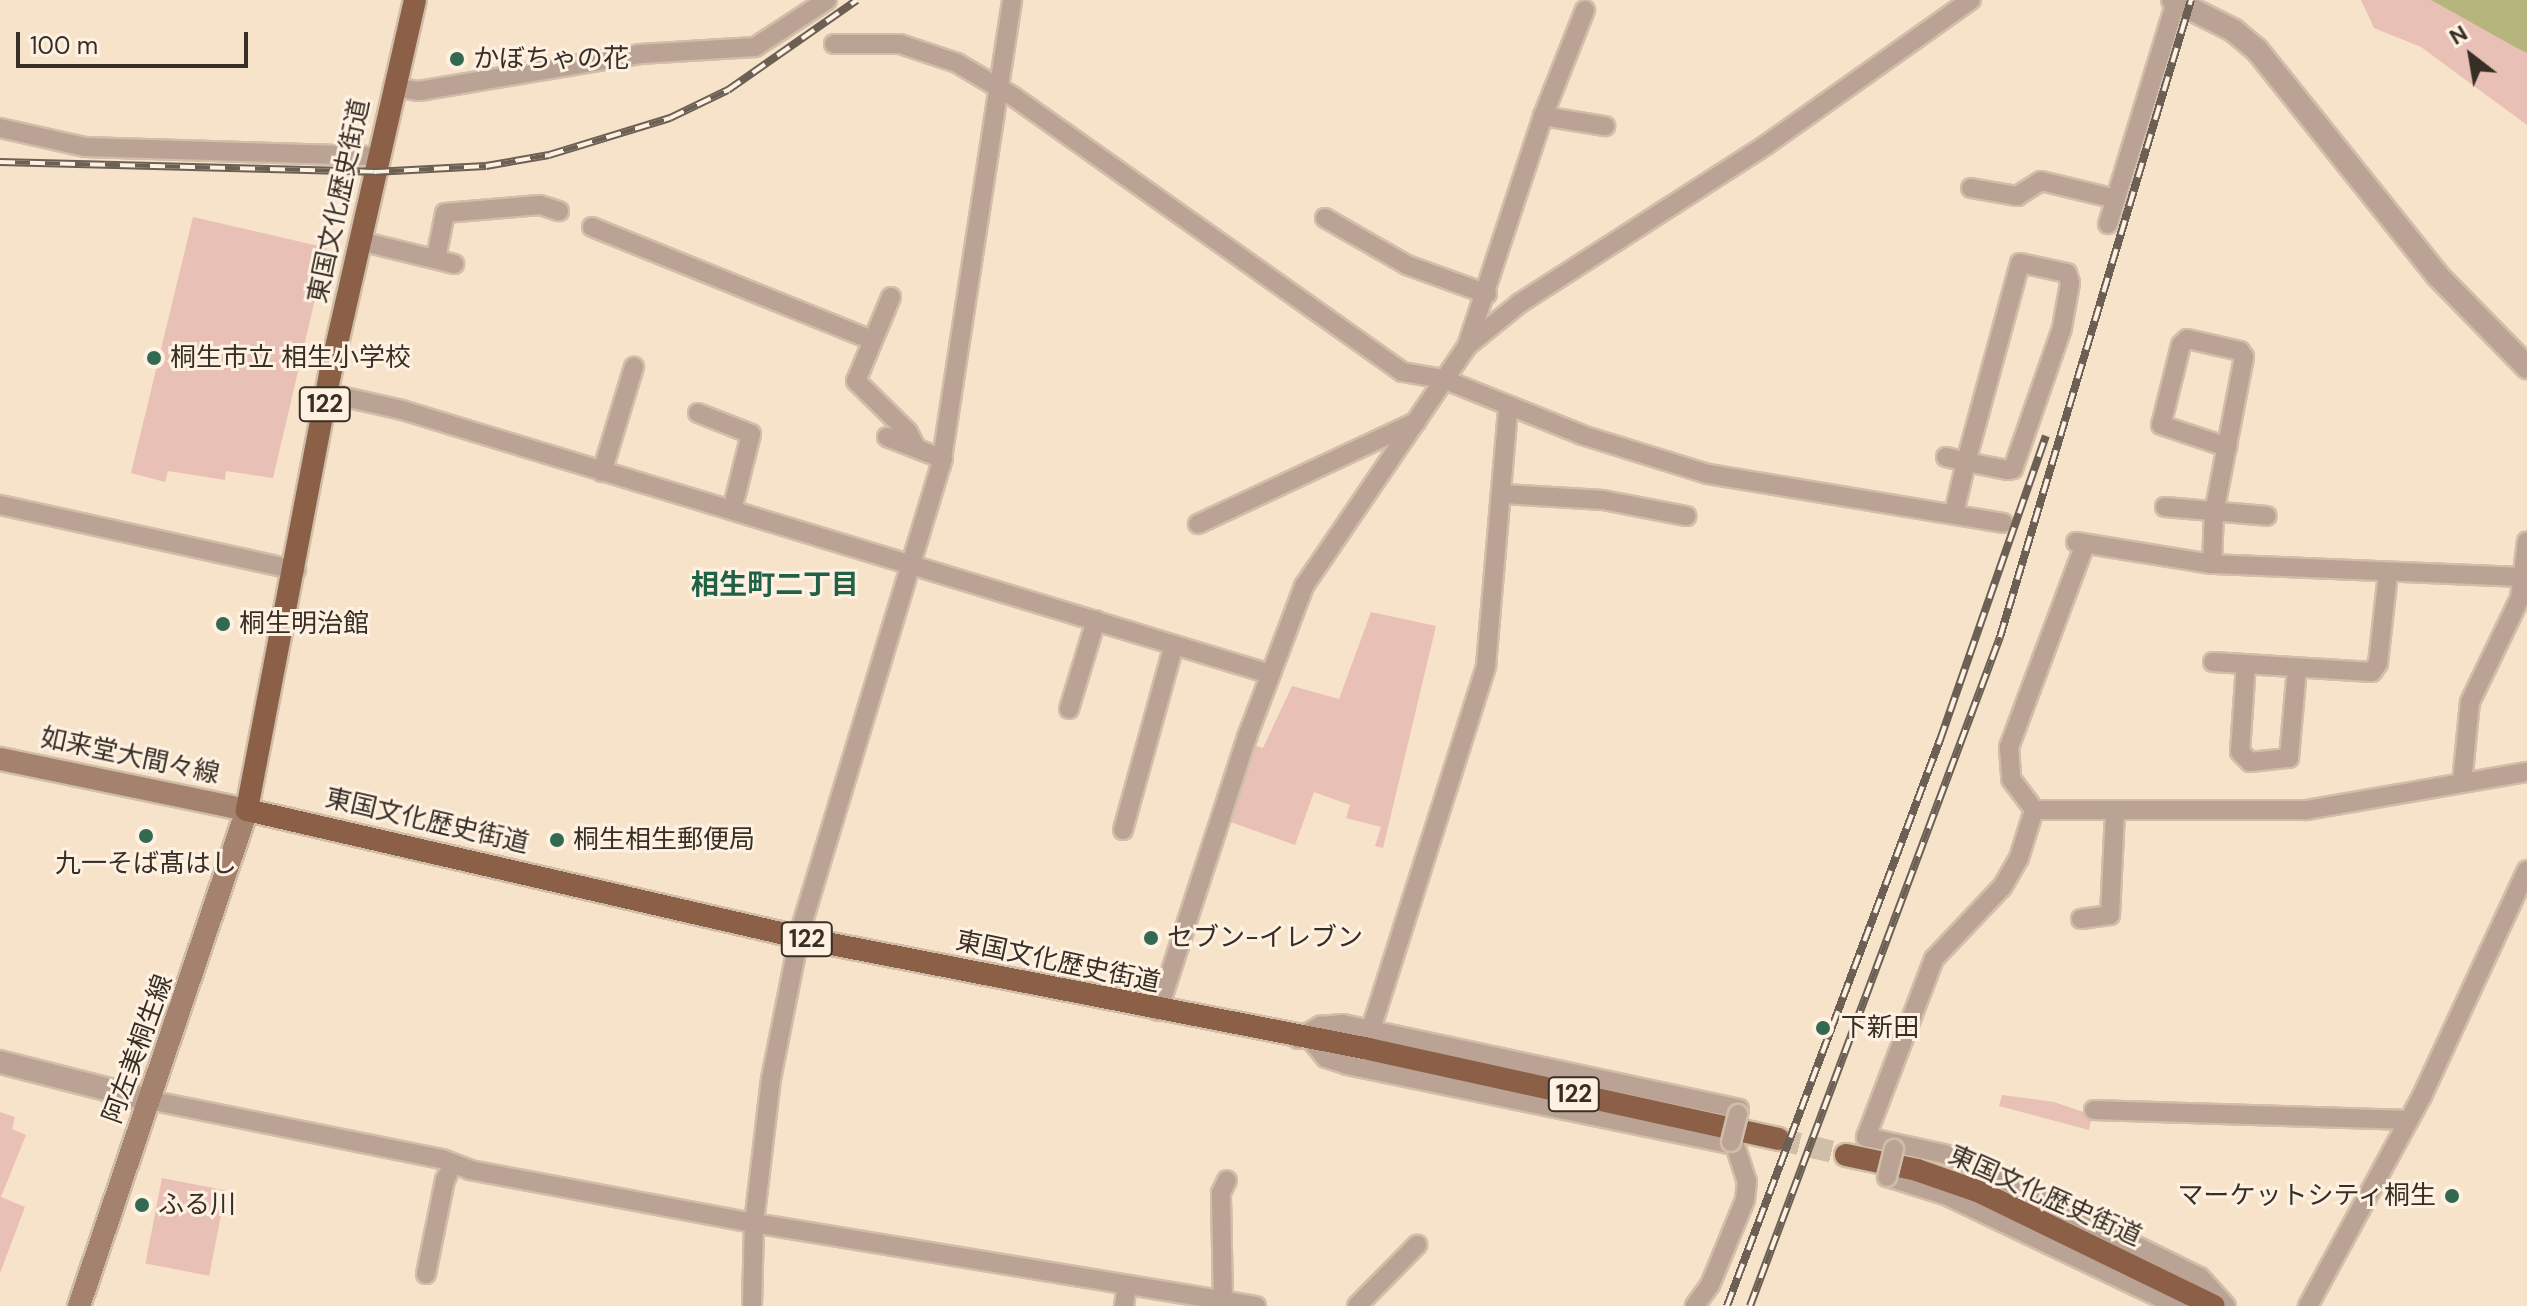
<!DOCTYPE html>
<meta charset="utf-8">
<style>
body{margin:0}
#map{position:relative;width:2527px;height:1306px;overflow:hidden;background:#f7e2ca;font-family:"DM Sans","Noto Sans JP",sans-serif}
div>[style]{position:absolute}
.green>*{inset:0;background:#e8c0b5;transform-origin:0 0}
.water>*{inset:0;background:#b5b57d}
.trunk-tunnel>*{height:22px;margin-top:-11px;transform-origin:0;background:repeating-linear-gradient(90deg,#d1bea9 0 22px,transparent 0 33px)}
.roads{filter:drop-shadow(2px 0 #d1bea9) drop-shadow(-2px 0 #d1bea9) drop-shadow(0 2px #d1bea9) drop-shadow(0 -2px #d1bea9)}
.minor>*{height:18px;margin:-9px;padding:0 9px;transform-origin:9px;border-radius:9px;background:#baa395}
.tertiary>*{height:22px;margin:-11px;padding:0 11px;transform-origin:11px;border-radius:11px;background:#baa395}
.secondary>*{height:22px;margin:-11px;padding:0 11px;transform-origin:11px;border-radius:11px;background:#a4826e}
.trunk>*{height:22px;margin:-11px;padding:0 11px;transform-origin:11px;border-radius:11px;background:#8c6046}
.rail>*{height:8px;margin-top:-4px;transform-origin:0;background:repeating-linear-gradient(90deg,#fef1e2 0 15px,#6b6053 0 30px);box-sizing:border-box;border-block:2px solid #6b6053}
.bridges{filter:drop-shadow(2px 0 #d1bea9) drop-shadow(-2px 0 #d1bea9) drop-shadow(0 2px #d1bea9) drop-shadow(0 -2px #d1bea9)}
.minor-bridge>*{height:18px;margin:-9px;padding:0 9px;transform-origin:9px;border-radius:9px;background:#baa395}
.dots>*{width:22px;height:22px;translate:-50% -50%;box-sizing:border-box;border:4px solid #fef1e2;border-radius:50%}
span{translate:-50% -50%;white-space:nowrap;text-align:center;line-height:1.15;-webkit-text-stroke:6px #fef1e2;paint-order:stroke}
.shield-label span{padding:2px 6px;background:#fef1e2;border:2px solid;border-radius:6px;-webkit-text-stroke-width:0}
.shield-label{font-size:24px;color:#372f26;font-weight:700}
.poi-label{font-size:26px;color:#372f26}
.left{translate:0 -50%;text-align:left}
.right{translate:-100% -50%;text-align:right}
.street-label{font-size:26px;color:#372f26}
.neighbourhood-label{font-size:28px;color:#216247;font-weight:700}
.north{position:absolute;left:2431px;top:16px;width:80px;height:80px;-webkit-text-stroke:6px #fef1e2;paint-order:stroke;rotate:329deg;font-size:22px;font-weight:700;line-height:32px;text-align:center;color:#372f26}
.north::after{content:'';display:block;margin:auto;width:28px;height:36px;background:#372f26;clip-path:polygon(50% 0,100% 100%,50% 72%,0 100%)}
.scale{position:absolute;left:16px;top:32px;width:232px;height:36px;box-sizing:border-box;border:4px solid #372f26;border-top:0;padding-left:10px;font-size:24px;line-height:28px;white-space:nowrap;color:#372f26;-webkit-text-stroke:6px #fef1e2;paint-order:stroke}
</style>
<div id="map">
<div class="green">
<div style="clip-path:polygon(2361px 0,2431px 0,2527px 53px,2527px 125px,2421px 47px,2374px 28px)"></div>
<div style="clip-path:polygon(193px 217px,327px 248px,273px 478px,226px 471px,225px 480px,168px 471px,165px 482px,131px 473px)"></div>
<div style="clip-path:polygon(1371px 612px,1436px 626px,1383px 848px,1375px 846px,1381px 827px,1346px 818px,1350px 805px,1314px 792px,1295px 845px,1225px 820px,1250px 744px,1263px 748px,1292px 686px,1339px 699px)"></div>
<div style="clip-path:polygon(2002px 1095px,2054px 1102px,2092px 1115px,2089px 1130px,1999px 1106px)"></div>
<div style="clip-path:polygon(0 1112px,15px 1117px,12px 1129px,26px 1135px,1px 1197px,25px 1207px,0 1273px)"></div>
<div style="left:162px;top:1178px;width:65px;height:87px;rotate:11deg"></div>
</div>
<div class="water">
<div style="clip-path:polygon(2431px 0,2527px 0,2527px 53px,2515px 47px)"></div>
</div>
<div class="trunk-tunnel">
<div style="left:1778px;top:1139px;width:70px;rotate:13.2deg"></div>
</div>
<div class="roads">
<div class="minor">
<div style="left:834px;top:44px;width:66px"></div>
<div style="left:900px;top:44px;width:60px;rotate:18.4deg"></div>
<div style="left:957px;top:63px;width:66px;rotate:30.8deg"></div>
<div style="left:1014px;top:97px;width:476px;rotate:35.3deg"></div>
<div style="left:1403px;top:372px;width:41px;rotate:9.9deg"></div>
<div style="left:1443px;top:379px;width:150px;rotate:21.9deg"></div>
<div style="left:1582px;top:435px;width:132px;rotate:17.2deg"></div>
<div style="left:1708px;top:474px;width:299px;rotate:9.4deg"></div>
<div style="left:393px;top:87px;width:26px;rotate:9deg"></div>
<div style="left:419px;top:91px;width:224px;rotate:-9.5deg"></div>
<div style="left:640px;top:54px;width:115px;rotate:-3.5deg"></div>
<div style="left:755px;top:47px;width:86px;rotate:-33.1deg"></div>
<div style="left:1543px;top:116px;width:63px;rotate:9.2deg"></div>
<div style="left:0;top:128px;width:87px;rotate:12.6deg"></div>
<div style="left:85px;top:147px;width:292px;rotate:1.8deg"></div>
<div style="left:1971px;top:188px;width:47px;rotate:9.9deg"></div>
<div style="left:2017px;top:196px;width:28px;rotate:-32deg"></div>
<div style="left:2041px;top:181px;width:77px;rotate:13.5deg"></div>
<div style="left:1325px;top:218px;width:95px;rotate:29.8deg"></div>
<div style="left:1407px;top:265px;width:85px;rotate:19.9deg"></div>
<div style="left:2108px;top:224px;width:233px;rotate:-73deg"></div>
<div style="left:592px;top:227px;width:301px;rotate:22deg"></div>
<div style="left:360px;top:241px;width:97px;rotate:13.7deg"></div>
<div style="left:436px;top:258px;width:46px;rotate:-78.7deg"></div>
<div style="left:445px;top:213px;width:95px;rotate:-4.8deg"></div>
<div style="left:540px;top:205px;width:20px;rotate:18deg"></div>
<div style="left:891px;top:297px;width:91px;rotate:112.6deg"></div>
<div style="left:856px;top:381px;width:73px;rotate:44.4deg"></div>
<div style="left:908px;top:432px;width:18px;rotate:63deg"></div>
<div style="left:1468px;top:343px;width:239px;rotate:-71.7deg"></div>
<div style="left:1543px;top:116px;width:114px;rotate:-68.4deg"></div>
<div style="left:327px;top:393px;width:77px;rotate:12.8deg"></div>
<div style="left:402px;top:410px;width:907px;rotate:16.92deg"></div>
<div style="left:698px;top:413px;width:57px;rotate:21.6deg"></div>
<div style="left:751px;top:434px;width:78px;rotate:104deg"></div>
<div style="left:887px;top:437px;width:60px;rotate:21.4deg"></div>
<div style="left:1946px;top:457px;width:21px;rotate:14deg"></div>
<div style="left:1966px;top:462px;width:43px;rotate:10.8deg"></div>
<div style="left:2008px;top:470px;width:5px;rotate:-11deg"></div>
<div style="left:2013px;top:469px;width:149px;rotate:-70.8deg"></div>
<div style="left:2062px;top:328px;width:46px;rotate:-79.9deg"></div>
<div style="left:2070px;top:283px;width:10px;rotate:-107deg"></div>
<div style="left:2067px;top:273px;width:48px;rotate:-168deg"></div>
<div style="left:2020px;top:263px;width:206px;rotate:105.2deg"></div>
<div style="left:1966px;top:462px;width:52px;rotate:103.2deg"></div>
<div style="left:602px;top:472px;width:110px;rotate:-73.1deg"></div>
<div style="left:1503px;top:494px;width:100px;rotate:3.4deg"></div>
<div style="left:1603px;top:500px;width:85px;rotate:10.9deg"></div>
<div style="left:0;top:505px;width:303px;rotate:12.4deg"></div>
<div style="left:2165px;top:507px;width:102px;rotate:5deg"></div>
<div style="left:1198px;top:524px;width:241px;rotate:-25.1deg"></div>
<div style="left:2076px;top:542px;width:138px;rotate:9.2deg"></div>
<div style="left:2212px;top:564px;width:312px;rotate:2.4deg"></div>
<div style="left:2085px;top:544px;width:217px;rotate:110.5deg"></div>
<div style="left:2009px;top:747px;width:32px;rotate:86deg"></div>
<div style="left:2011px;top:779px;width:39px;rotate:53deg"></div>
<div style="left:2034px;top:810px;width:272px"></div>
<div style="left:2306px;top:810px;width:224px;rotate:-9.8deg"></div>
<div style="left:2212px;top:564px;width:51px;rotate:-87.8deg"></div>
<div style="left:2214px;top:513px;width:159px;rotate:-79.1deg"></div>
<div style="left:2244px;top:357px;width:7px;rotate:-124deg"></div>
<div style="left:2240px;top:351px;width:54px;rotate:-167.2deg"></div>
<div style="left:2187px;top:339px;width:8px;rotate:135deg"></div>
<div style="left:2181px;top:345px;width:82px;rotate:104deg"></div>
<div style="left:2161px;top:425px;width:70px;rotate:18.4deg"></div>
<div style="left:2213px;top:662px;width:159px;rotate:3.6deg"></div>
<div style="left:2372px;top:672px;width:11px;rotate:-56deg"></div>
<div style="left:2378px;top:663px;width:90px;rotate:-83.6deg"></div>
<div style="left:2246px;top:664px;width:88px;rotate:93.9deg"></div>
<div style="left:2240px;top:752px;width:14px;rotate:45deg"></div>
<div style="left:2250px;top:762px;width:39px;rotate:-6deg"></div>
<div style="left:2289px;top:758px;width:90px;rotate:-84.9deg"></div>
<div style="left:1069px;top:709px;width:93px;rotate:-73.1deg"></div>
<div style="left:2462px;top:783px;width:81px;rotate:-84.4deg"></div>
<div style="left:2470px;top:702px;width:115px;rotate:-64.3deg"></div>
<div style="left:2520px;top:598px;width:57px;rotate:-83deg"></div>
<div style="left:2034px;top:810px;width:50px;rotate:107.4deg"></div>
<div style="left:2019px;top:858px;width:34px;rotate:120deg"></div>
<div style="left:2002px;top:887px;width:99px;rotate:133.4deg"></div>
<div style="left:1934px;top:959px;width:191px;rotate:110.9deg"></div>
<div style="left:1866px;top:1137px;width:80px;rotate:12.3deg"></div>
<div style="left:1944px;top:1154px;width:40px;rotate:22deg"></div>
<div style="left:1981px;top:1169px;width:244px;rotate:26.3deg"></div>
<div style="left:2200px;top:1277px;width:39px;rotate:48deg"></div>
<div style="left:1123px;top:830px;width:192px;rotate:-74.6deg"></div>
<div style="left:2081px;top:919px;width:29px;rotate:-8deg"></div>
<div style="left:2110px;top:915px;width:104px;rotate:-87.2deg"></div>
<div style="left:1158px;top:1011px;width:288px;rotate:-72deg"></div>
<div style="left:1247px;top:737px;width:161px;rotate:-69.3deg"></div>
<div style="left:1304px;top:586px;width:290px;rotate:-55.8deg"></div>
<div style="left:1467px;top:346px;width:68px;rotate:-39.1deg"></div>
<div style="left:1520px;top:303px;width:292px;rotate:-32.7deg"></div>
<div style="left:1766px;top:145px;width:251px;rotate:-35.3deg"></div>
<div style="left:1371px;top:1029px;width:381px;rotate:-72.4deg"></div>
<div style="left:1486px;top:666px;width:259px;rotate:-85.1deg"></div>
<div style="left:1298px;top:1039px;width:26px;rotate:-31deg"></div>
<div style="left:1320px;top:1026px;width:23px;rotate:-5deg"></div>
<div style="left:1343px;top:1024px;width:405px;rotate:12.1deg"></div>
<div style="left:1739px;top:1109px;width:5px;rotate:101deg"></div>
<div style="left:1312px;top:1041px;width:22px;rotate:51deg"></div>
<div style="left:1326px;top:1058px;width:22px;rotate:18deg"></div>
<div style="left:1347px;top:1065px;width:396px;rotate:11.7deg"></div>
<div style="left:1735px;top:1145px;width:38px;rotate:72deg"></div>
<div style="left:1747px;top:1181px;width:19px;rotate:96deg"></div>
<div style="left:1745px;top:1200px;width:92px;rotate:112.4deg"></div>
<div style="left:1710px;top:1285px;width:26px;rotate:126deg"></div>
<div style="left:149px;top:1100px;width:299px;rotate:11.4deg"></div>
<div style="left:442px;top:1159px;width:30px;rotate:21deg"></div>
<div style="left:470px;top:1170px;width:289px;rotate:10.6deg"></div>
<div style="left:754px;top:1223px;width:509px;rotate:9.39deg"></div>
<div style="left:2094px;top:1110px;width:315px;rotate:1.8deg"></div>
<div style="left:1887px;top:1177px;width:61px;rotate:17.2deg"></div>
<div style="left:1945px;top:1195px;width:258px;rotate:25.5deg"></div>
<div style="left:426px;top:1274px;width:96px;rotate:-78.6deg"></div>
<div style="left:445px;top:1180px;width:18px;rotate:-63deg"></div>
<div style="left:1223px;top:1301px;width:108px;rotate:-91.1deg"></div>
<div style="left:1221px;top:1193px;width:14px;rotate:-65deg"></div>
<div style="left:752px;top:1306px;width:83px;rotate:-88.6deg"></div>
<div style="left:754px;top:1223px;width:145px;rotate:-83.3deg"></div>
<div style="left:771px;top:1079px;width:154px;rotate:-78.8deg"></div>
<div style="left:801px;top:928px;width:484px;rotate:-73.2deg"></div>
<div style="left:941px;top:465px;width:470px;rotate:-81.3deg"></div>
<div style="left:1124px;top:1306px;width:21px;rotate:-82deg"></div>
<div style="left:1357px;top:1306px;width:86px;rotate:-45.5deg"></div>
<div style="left:2308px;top:1306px;width:239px;rotate:-61.5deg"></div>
<div style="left:2422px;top:1096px;width:249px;rotate:-65.1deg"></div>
</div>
<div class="tertiary">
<div style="left:2173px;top:0;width:67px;rotate:26.6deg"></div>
<div style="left:2233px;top:30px;width:31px;rotate:40deg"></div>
<div style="left:2257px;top:50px;width:288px;rotate:51.3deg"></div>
<div style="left:2437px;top:275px;width:129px;rotate:45.6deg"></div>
<div style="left:0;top:1062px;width:154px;rotate:14.3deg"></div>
</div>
<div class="secondary">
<div style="left:0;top:759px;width:252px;rotate:11.7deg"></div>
<div style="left:247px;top:810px;width:524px;rotate:108.71deg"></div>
</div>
<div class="trunk">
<div style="left:415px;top:0;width:384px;rotate:102.8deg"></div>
<div style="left:330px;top:374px;width:444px;rotate:100.8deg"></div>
<div style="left:247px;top:810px;width:579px;rotate:12.98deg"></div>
<div style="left:811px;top:940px;width:569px;rotate:11.05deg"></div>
<div style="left:1369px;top:1049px;width:419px;rotate:12.4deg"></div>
<div style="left:1846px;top:1155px;width:73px;rotate:11.9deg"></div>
<div style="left:1917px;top:1170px;width:67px;rotate:19.2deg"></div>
<div style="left:1980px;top:1192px;width:260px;rotate:26deg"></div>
</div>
</div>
<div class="rail">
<div style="left:0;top:162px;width:374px;rotate:1.5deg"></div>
<div style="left:374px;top:172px;width:112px;rotate:-3.1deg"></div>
<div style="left:486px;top:166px;width:64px;rotate:-9.9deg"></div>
<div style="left:549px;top:155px;width:127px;rotate:-17deg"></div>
<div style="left:670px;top:118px;width:64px;rotate:-25.8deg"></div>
<div style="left:728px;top:90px;width:157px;rotate:-34.9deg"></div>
<div style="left:1727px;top:1306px;width:605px;rotate:-69.38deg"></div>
<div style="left:1940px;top:740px;width:322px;rotate:-70.8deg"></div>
<div style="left:1750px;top:1306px;width:714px;rotate:-69.51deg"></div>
<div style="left:2000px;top:637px;width:665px;rotate:-73.31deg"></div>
</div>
<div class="bridges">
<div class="minor-bridge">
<div style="left:1731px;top:1142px;width:29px;rotate:-76deg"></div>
<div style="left:1887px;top:1177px;width:29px;rotate:-76deg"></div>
</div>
</div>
<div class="dots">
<div style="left:457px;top:59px;background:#326950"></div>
<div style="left:154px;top:358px;background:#326950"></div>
<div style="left:223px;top:624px;background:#326950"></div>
<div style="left:146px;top:836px;background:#326950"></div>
<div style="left:557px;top:840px;background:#326950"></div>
<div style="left:1151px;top:938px;background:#326950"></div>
<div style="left:1823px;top:1028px;background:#326950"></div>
<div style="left:2452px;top:1196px;background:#326950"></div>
<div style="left:142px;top:1205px;background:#326950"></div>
</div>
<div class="shield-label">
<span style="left:325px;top:404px">122</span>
<span style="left:807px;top:939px">122</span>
<span style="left:1574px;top:1094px">122</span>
</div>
<div class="poi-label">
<span class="left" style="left:473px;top:59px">かぼちゃの花</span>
<span class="left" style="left:170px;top:358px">桐生市立 相生小学校</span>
<span class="left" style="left:239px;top:624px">桐生明治館</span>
<span class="left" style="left:573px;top:840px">桐生相生郵便局</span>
<span style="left:146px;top:864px">九一そば髙はし</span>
<span class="left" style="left:1167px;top:938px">セブン-イレブン</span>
<span class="left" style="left:1841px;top:1028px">下新田</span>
<span class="right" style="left:2436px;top:1196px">マーケットシティ桐生</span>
<span class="left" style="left:158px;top:1205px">ふる川</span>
</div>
<div class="street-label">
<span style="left:339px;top:201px;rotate:-78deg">東国文化歴史街道</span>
<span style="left:130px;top:756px;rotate:12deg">如来堂大間々線</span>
<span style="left:427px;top:821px;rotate:13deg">東国文化歴史街道</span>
<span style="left:1058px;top:962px;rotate:12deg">東国文化歴史街道</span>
<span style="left:138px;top:1049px;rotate:-70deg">阿左美桐生線</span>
<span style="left:2045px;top:1196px;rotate:24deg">東国文化歴史街道</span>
</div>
<div class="neighbourhood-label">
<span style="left:775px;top:585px">相生町二丁目</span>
</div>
<div class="north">N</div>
<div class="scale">100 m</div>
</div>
